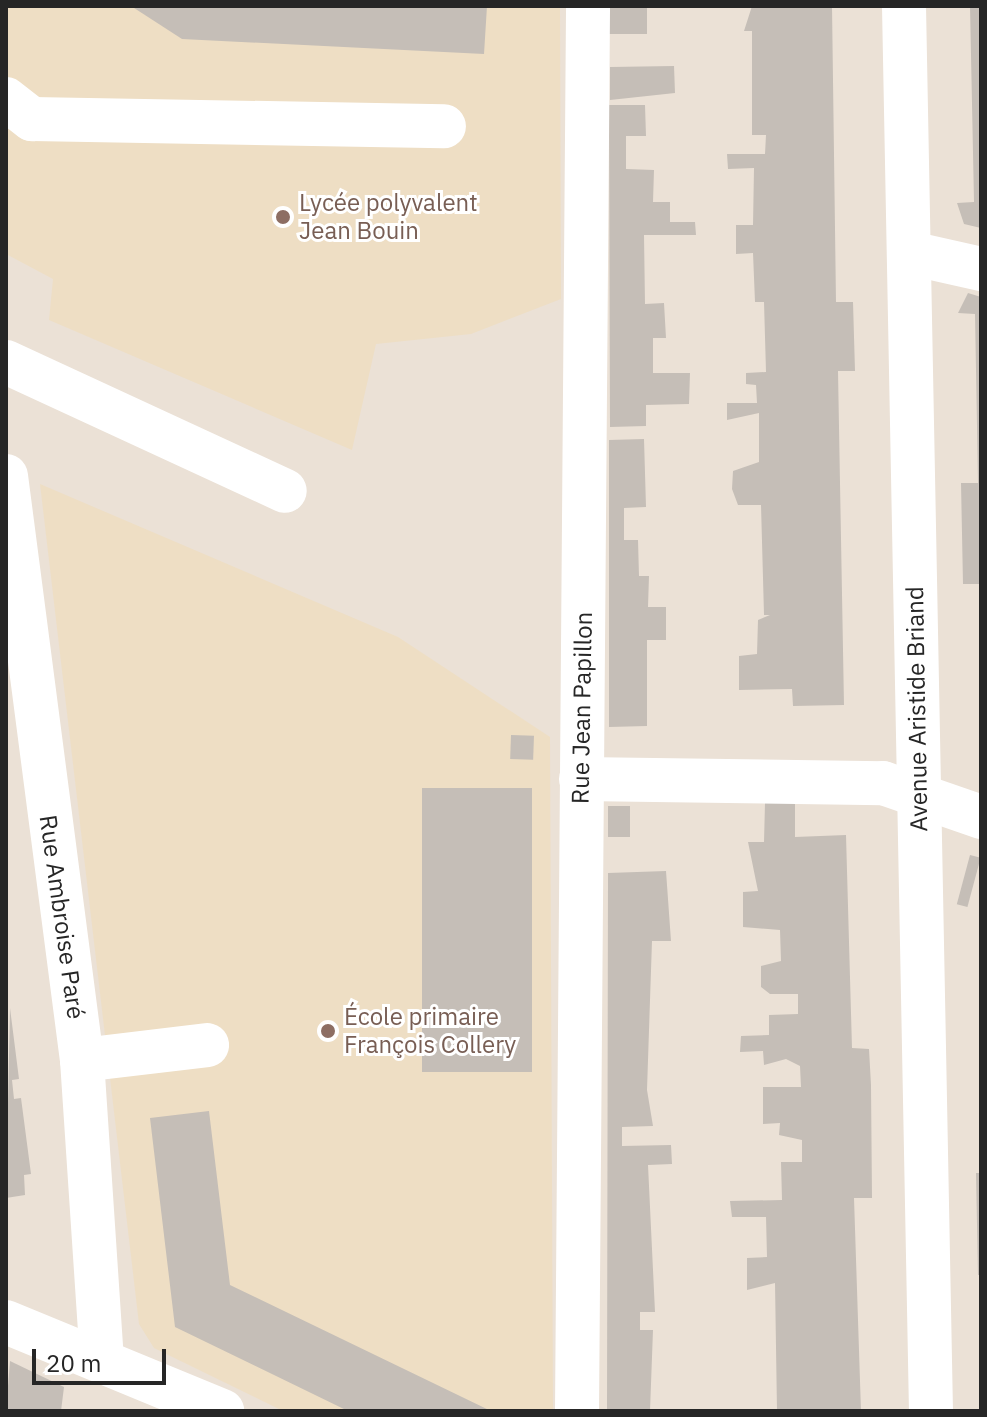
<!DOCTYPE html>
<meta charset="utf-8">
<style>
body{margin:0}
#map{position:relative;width:987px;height:1417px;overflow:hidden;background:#ebe1d6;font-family:"IBM Plex Sans",sans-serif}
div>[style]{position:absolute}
.education>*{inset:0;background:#eedec4}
.building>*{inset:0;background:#c5beb7;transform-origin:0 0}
.minor>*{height:44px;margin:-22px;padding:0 22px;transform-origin:22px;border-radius:22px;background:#fff}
.dots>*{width:22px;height:22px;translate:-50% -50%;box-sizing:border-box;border:4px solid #fff;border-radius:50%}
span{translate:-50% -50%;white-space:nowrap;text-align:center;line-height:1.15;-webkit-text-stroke:6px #fff;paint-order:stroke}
.education-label{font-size:24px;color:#785e54}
.left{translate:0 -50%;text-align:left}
.street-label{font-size:24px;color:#262626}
.frame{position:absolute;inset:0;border:8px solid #262626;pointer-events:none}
.scale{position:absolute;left:32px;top:1349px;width:134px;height:36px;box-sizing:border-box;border:4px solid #262626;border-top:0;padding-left:10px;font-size:24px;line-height:28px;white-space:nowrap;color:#262626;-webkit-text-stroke:6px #fff;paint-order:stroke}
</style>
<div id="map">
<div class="education">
<div style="clip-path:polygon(6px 6px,560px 6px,561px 299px,471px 334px,376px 344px,352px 450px,49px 320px,53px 279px,6px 254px)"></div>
<div style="clip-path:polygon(40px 484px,398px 637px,550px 737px,553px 1411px,283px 1411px,154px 1348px,139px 1324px)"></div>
</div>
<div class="building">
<div style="clip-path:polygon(131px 6px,487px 6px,484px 54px,182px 39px)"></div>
<div style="left:609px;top:6px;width:38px;height:28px"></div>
<div style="clip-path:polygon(752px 6px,832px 6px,836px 302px,853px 302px,855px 371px,838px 371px,844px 705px,793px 706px,792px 689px,739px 690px,739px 656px,757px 654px,758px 620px,770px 615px,764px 615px,761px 505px,738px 505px,732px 489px,733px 471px,759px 462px,759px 413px,727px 420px,727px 403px,757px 403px,756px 385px,746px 384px,746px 373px,766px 372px,764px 302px,755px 302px,753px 253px,736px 254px,736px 225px,753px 225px,754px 168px,728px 169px,727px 154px,765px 154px,766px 135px,752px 135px,752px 31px,744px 31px)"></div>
<div style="clip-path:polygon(970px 6px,981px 6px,981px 228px,964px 224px,957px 203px,974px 202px)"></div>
<div style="clip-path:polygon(674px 66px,675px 93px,610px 100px,610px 67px)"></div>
<div style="clip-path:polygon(609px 105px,645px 105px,646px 136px,626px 136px,626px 169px,654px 170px,653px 202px,670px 202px,670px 222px,695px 222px,696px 235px,644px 235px,645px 304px,664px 303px,666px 338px,653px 338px,653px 373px,690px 373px,689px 404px,646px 405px,646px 426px,610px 427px)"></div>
<div style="clip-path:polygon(968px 293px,981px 297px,981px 584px,963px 584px,961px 483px,978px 483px,975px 314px,958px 313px)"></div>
<div style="clip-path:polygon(644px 439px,646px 507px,624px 508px,624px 540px,638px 540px,639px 576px,649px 576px,648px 607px,666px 607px,666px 640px,647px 640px,647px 726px,609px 727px,609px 440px)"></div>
<div style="left:511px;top:735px;width:23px;height:24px;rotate:2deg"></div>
<div style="left:422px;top:788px;width:110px;height:284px"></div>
<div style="clip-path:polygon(795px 802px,795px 837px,846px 835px,852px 1048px,869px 1049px,871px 1085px,872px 1198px,854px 1198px,861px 1411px,777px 1411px,775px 1283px,747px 1290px,747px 1258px,767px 1257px,766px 1217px,732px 1217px,730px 1201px,782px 1200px,781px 1162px,802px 1162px,802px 1140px,779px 1135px,780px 1123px,763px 1124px,763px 1087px,801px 1087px,800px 1066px,786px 1059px,764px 1065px,763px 1051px,740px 1052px,741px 1036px,769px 1035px,769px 1015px,798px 1014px,798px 994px,770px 994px,761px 987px,761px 966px,781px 961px,780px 930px,743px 927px,743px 892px,758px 891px,748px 842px,764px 842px,765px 803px)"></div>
<div style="left:630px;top:806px;width:31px;height:22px;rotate:90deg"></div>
<div style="left:970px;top:855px;width:11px;height:51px;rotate:15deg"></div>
<div style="clip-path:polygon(666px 871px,671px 941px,652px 941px,647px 1090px,653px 1126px,622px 1127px,622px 1146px,671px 1145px,672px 1164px,648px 1165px,655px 1312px,640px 1312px,640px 1330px,653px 1330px,650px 1411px,607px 1411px,608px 873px)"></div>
<div style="clip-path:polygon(10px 1008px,19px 1079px,12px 1080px,14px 1099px,21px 1098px,31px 1174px,24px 1175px,25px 1195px,6px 1198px)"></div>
<div style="clip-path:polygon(209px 1111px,230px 1285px,491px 1411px,348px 1411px,175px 1327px,150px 1118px)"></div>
<div style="clip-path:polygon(976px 1173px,981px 1173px,981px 1275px,978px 1275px)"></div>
<div style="clip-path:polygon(10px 1361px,64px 1387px,61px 1411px,6px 1411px)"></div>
</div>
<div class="minor">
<div style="left:904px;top:6px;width:1405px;rotate:88.9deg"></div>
<div style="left:6px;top:99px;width:33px;rotate:38deg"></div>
<div style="left:32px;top:119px;width:412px;rotate:1deg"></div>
<div style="left:910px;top:253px;width:73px;rotate:12.7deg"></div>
<div style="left:6px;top:362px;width:307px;rotate:24.8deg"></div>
<div style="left:6px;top:476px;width:589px;rotate:82.59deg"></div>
<div style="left:82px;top:1060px;width:300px;rotate:86.2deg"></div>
<div style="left:581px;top:779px;width:302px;rotate:0.8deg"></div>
<div style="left:883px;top:783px;width:104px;rotate:19.1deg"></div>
<div style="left:82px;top:1060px;width:126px;rotate:-6.8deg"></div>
<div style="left:6px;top:1322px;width:234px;rotate:22.4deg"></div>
<div style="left:577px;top:1411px;width:1405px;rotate:-89.55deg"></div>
</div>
<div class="dots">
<div style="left:283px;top:217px;background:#8d6e63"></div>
<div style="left:328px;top:1031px;background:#8d6e63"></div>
</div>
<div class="education-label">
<span class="left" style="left:299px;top:217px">Lycée polyvalent<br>Jean Bouin</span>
<span class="left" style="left:344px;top:1031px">École primaire<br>François Collery</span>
</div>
<div class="street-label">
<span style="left:582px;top:708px;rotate:-89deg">Rue Jean Papillon</span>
<span style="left:917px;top:709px;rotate:-91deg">Avenue Aristide Briand</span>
<span style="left:62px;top:917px;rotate:82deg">Rue Ambroise Paré</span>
</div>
<div class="frame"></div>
<div class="scale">20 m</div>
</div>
